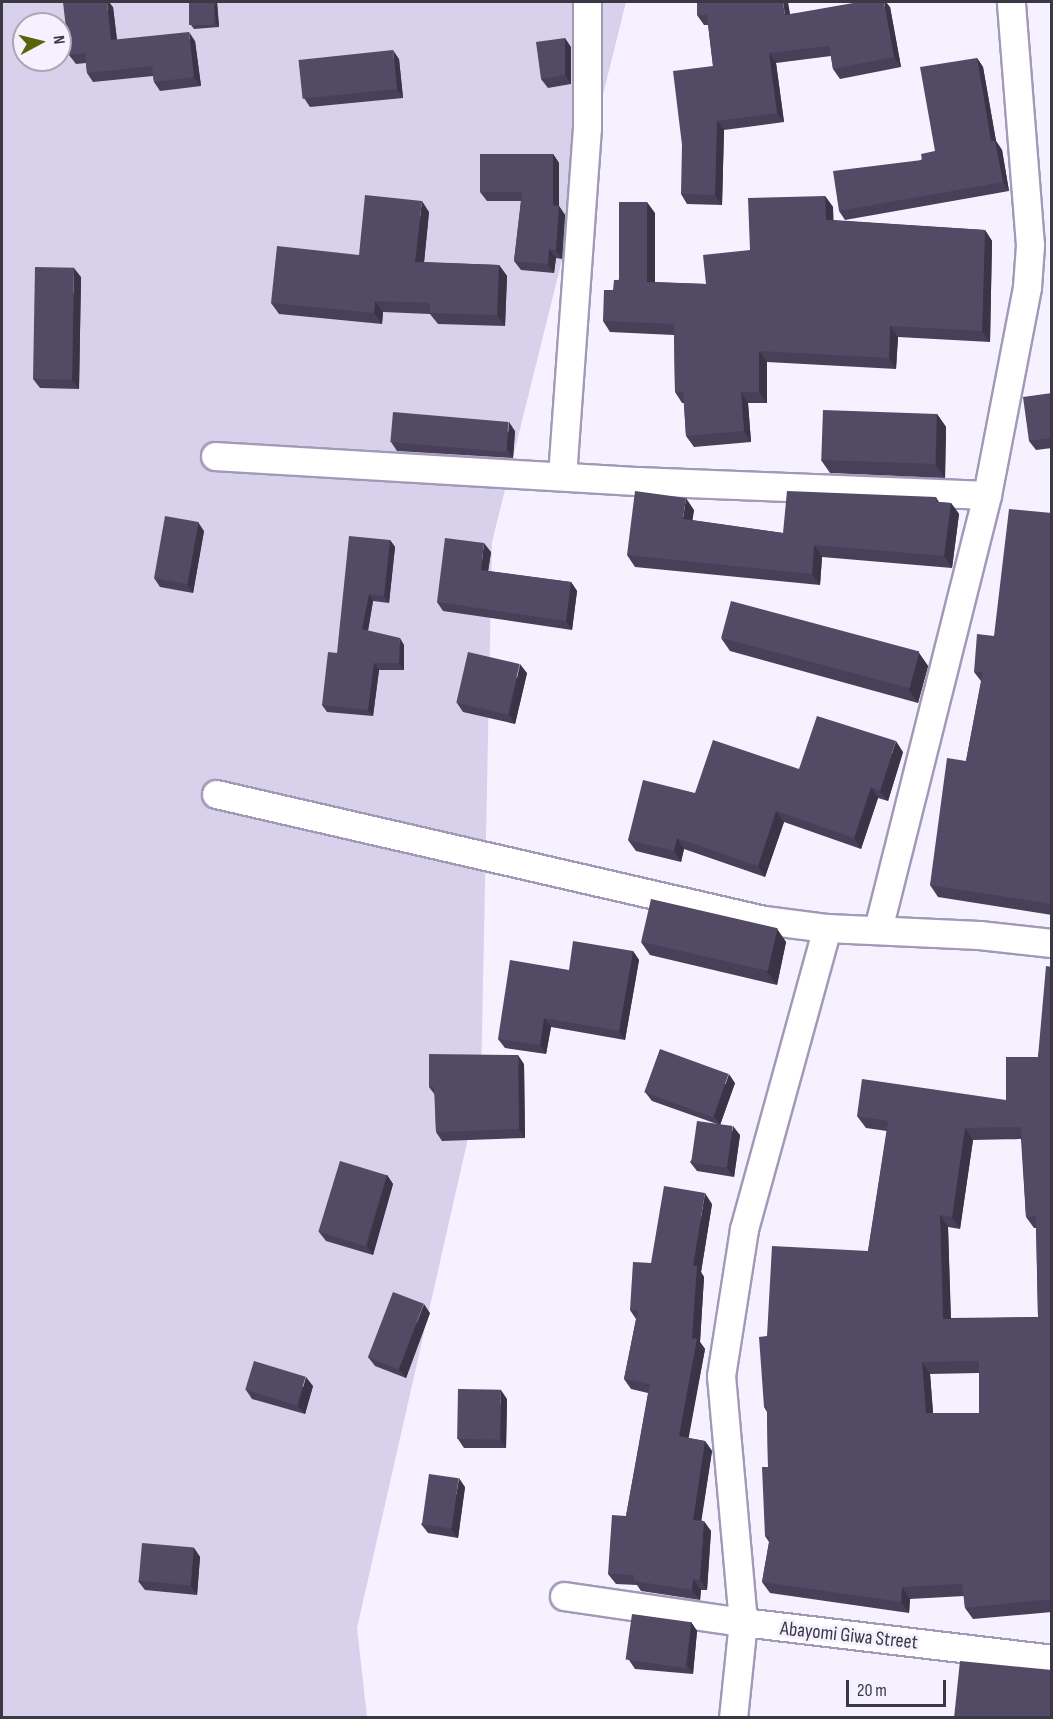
<!DOCTYPE html>
<style>
body{margin:0}
#map{position:relative;width:1053px;height:1719px;overflow:hidden;background:#f5f1ff;font-family:"Sofia Sans Condensed",sans-serif}
div>[style]{position:absolute}
.green>*{inset:0;background:#d8d1eb}
.roads{filter:drop-shadow(2px 0 #a299b9) drop-shadow(-2px 0 #a299b9) drop-shadow(0 2px #a299b9) drop-shadow(0 -2px #a299b9)}
.street>*{height:27px;margin:-13.5px;padding:0 13.5px;transform-origin:13.5px;border-radius:13.5px;background:#fff}
.wall>*{inset:0;background:#474058}
.shaded-wall>*{inset:0;background:#3a3447}
.building>*{inset:0;background:#534a66;transform-origin:0 0}
span{translate:-50% -50%;white-space:nowrap;text-align:center;line-height:1.15;-webkit-text-stroke:6px #f5f1ff;paint-order:stroke}
.street-label{font-size:20px;color:#3b3845}
.frame{position:absolute;inset:0;border:3px solid #3b3845;pointer-events:none}
.north{position:absolute;left:12px;top:12px;width:60px;height:60px;box-sizing:border-box;background:#f5f1ff;border:2px solid #aba7b5;border-radius:50%;rotate:83deg;font-size:16px;font-weight:700;line-height:24px;text-align:center;color:#3b3845}
.north::after{content:'';display:block;margin:auto;width:21px;height:27px;background:#586508;clip-path:polygon(50% 0,100% 100%,50% 72%,0 100%)}
.scale{position:absolute;left:846px;top:1680px;width:100px;height:27px;box-sizing:border-box;border:3px solid #3b3845;border-top:0;padding-left:8px;font-size:18px;line-height:21px;white-space:nowrap;color:#3b3845;-webkit-text-stroke:4px #f5f1ff;paint-order:stroke}
</style>
<div id="map">
<div class="green">
<div style="clip-path:polygon(evenodd,2px 2px,626px 2px,492px 542px,481px 1081px,357px 1628px,367px 1717px,2px 1718px,2px 2px,24px 24px,60px 24px,60px 60px,24px 60px,24px 24px)"></div>
</div>
<div class="roads">
<div class="street">
<div style="left:215px;top:456px;width:424px;rotate:3.4deg"></div>
<div style="left:638px;top:481px;width:349px;rotate:2.3deg"></div>
<div style="left:562px;top:476px;width:349px;rotate:-85.9deg"></div>
<div style="left:587px;top:128px;width:126px;rotate:-90deg"></div>
<div style="left:216px;top:794px;width:562px;rotate:12.95deg"></div>
<div style="left:764px;top:920px;width:64px;rotate:7.2deg"></div>
<div style="left:827px;top:928px;width:152px;rotate:2.6deg"></div>
<div style="left:979px;top:935px;width:73px;rotate:6.3deg"></div>
<div style="left:878px;top:929px;width:447px;rotate:-75.9deg"></div>
<div style="left:987px;top:495px;width:212px;rotate:-79.1deg"></div>
<div style="left:1027px;top:287px;width:42px;rotate:-85.9deg"></div>
<div style="left:1030px;top:245px;width:244px;rotate:-94.5deg"></div>
<div style="left:564px;top:1596px;width:181px;rotate:8.3deg"></div>
<div style="left:743px;top:1622px;width:247px;rotate:-95.1deg"></div>
<div style="left:721px;top:1376px;width:149px;rotate:-81.1deg"></div>
<div style="left:744px;top:1229px;width:312px;rotate:-74.6deg"></div>
<div style="left:733px;top:1718px;width:97px;rotate:-84.1deg"></div>
<div style="left:743px;top:1622px;width:311px;rotate:6.8deg"></div>
</div>
</div>
<div class="wall">
<div style="clip-path:polygon(217px 2px,219px 27px,194px 29px,191px 25px)"></div>
<div style="clip-path:polygon(113px 7px,117px 40px,195px 41px,201px 86px,160px 91px,154px 82px,153px 76px,93px 82px,87px 73px,86px 63px,76px 64px,69px 55px)"></div>
<div style="clip-path:polygon(890px 7px,901px 67px,840px 79px,833px 69px,831px 56px,776px 63px,784px 122px,724px 130px,722px 205px,687px 204px,681px 194px,713px 66px,708px 25px,704px 25px,697px 15px,790px 14px)"></div>
<div style="clip-path:polygon(571px 47px,571px 84px,548px 88px,541px 79px)"></div>
<div style="clip-path:polygon(977px 58px,983px 67px,996px 141px,1002px 150px,1009px 191px,845px 220px,839px 211px,935px 151px)"></div>
<div style="clip-path:polygon(399px 59px,403px 98px,310px 107px,304px 98px)"></div>
<div style="clip-path:polygon(553px 154px,559px 163px,559px 206px,565px 215px,562px 259px,556px 258px,554px 273px,521px 270px,514px 261px,521px 201px,487px 201px,480px 192px)"></div>
<div style="clip-path:polygon(825px 196px,833px 207px,833px 220px,985px 230px,992px 241px,990px 342px,898px 337px,896px 369px,767px 362px,767px 403px,748px 403px,751px 442px,694px 447px,686px 436px,684px 403px,682px 403px,675px 392px,674px 335px,610px 332px,603px 321px,613px 290px,655px 213px,655px 282px,706px 284px,750px 250px)"></div>
<div style="clip-path:polygon(429px 212px,424px 262px,499px 265px,507px 276px,505px 326px,438px 324px,430px 314px,383px 312px,382px 324px,279px 314px,271px 303px,359px 255px)"></div>
<div style="clip-path:polygon(81px 277px,79px 389px,40px 388px,33px 379px)"></div>
<div style="clip-path:polygon(1052px 393px,1052px 448px,1036px 450px,1029px 441px)"></div>
<div style="clip-path:polygon(937px 414px,946px 427px,945px 478px,830px 473px,821px 460px)"></div>
<div style="clip-path:polygon(515px 431px,513px 458px,397px 451px,391px 442px)"></div>
<div style="clip-path:polygon(936px 497px,939px 502px,951px 503px,959px 514px,952px 568px,822px 557px,820px 585px,635px 567px,627px 555px,694px 510px,692px 520px,783px 533px)"></div>
<div style="clip-path:polygon(1052px 513px,1052px 915px,938px 897px,930px 885px,966px 761px,981px 681px,974px 672px,994px 636px)"></div>
<div style="clip-path:polygon(204px 531px,193px 593px,160px 587px,154px 578px)"></div>
<div style="clip-path:polygon(390px 540px,395px 547px,389px 603px,373px 601px,368px 631px,404px 645px,404px 670px,379px 670px,373px 716px,327px 712px,322px 705px)"></div>
<div style="clip-path:polygon(491px 552px,488px 571px,571px 582px,577px 591px,572px 630px,443px 611px,437px 602px)"></div>
<div style="clip-path:polygon(721px 638px,919px 653px,928px 666px,918px 703px,730px 651px)"></div>
<div style="clip-path:polygon(527px 673px,515px 724px,463px 712px,457px 703px)"></div>
<div style="clip-path:polygon(903px 752px,888px 801px,878px 798px,861px 849px,784px 822px,765px 877px,684px 849px,681px 862px,636px 851px,628px 840px,695px 793px,799px 769px)"></div>
<div style="clip-path:polygon(777px 929px,786px 942px,777px 985px,650px 955px,641px 942px)"></div>
<div style="clip-path:polygon(633px 951px,639px 960px,625px 1040px,551px 1027px,546px 1054px,505px 1048px,498px 1039px,569px 970px)"></div>
<div style="clip-path:polygon(evenodd,1052px 967px,1052px 1612px,973px 1619px,965px 1608px,964px 1596px,910px 1599px,909px 1613px,770px 1593px,762px 1582px,769px 1542px,765px 1536px,768px 1467px,767px 1412px,764px 1407px,767px 1336px,868px 1251px,887px 1131px,866px 1128px,857px 1116px,1006px 1100px,1038px 1057px,1052px 967px,1021px 1139px,1026px 1217px,1034px 1228px,1036px 1228px,1038px 1317px,951px 1318px,948px 1227px,960px 1229px,973px 1140px,1021px 1139px,1052px 967px,979px 1373px,979px 1413px,933px 1413px,930px 1374px,979px 1373px)"></div>
<div style="clip-path:polygon(524px 1064px,525px 1138px,442px 1141px,436px 1132px,435px 1095px,429px 1087px)"></div>
<div style="clip-path:polygon(735px 1083px,720px 1125px,740px 1135px,734px 1177px,697px 1171px,690px 1162px,717px 1124px,652px 1101px,645px 1092px)"></div>
<div style="clip-path:polygon(387px 1175px,393px 1184px,373px 1255px,326px 1241px,319px 1232px)"></div>
<div style="clip-path:polygon(712px 1204px,701px 1272px,704px 1277px,700px 1342px,705px 1349px,688px 1438px,705px 1441px,712px 1451px,701px 1520px,711px 1531px,707px 1590px,701px 1590px,700px 1600px,641px 1591px,637px 1585px,616px 1584px,608px 1574px,626px 1516px,648px 1393px,631px 1389px,624px 1379px,636px 1319px,630px 1310px)"></div>
<div style="clip-path:polygon(430px 1313px,406px 1378px,375px 1366px,368px 1357px)"></div>
<div style="clip-path:polygon(313px 1386px,305px 1414px,252px 1399px,246px 1390px)"></div>
<div style="clip-path:polygon(507px 1399px,506px 1448px,464px 1448px,458px 1439px)"></div>
<div style="clip-path:polygon(465px 1487px,458px 1538px,428px 1533px,421px 1524px)"></div>
<div style="clip-path:polygon(194px 1548px,200px 1557px,197px 1595px,145px 1590px,138px 1581px)"></div>
<div style="clip-path:polygon(691px 1622px,697px 1631px,693px 1674px,635px 1669px,629px 1660px)"></div>
</div>
<div class="shaded-wall">
<div style="clip-path:polygon(107px 2px,109px 2px,113px 7px,118px 49px,111px 40px)"></div>
<div style="clip-path:polygon(214px 2px,217px 2px,219px 27px,216px 23px)"></div>
<div style="clip-path:polygon(783px 2px,788px 2px,792px 25px,785px 15px)"></div>
<div style="clip-path:polygon(884px 2px,886px 2px,890px 7px,901px 67px,894px 57px)"></div>
<div style="clip-path:polygon(189px 32px,195px 41px,201px 86px,194px 77px)"></div>
<div style="clip-path:polygon(565px 38px,571px 47px,571px 84px,565px 75px)"></div>
<div style="clip-path:polygon(393px 50px,399px 59px,403px 98px,397px 89px)"></div>
<div style="clip-path:polygon(769px 53px,776px 63px,784px 122px,777px 113px)"></div>
<div style="clip-path:polygon(977px 58px,983px 67px,996px 141px,1002px 150px,1009px 191px,1003px 182px,991px 141px)"></div>
<div style="clip-path:polygon(717px 121px,724px 130px,722px 205px,715px 195px)"></div>
<div style="clip-path:polygon(553px 154px,559px 163px,559px 206px,565px 215px,562px 259px,556px 250px,553px 205px)"></div>
<div style="clip-path:polygon(825px 196px,833px 207px,834px 231px,826px 220px)"></div>
<div style="clip-path:polygon(422px 201px,429px 212px,423px 273px,415px 262px)"></div>
<div style="clip-path:polygon(647px 202px,655px 213px,655px 293px,647px 282px)"></div>
<div style="clip-path:polygon(985px 230px,992px 241px,990px 342px,982px 331px)"></div>
<div style="clip-path:polygon(549px 249px,556px 258px,554px 273px,548px 264px)"></div>
<div style="clip-path:polygon(499px 265px,507px 276px,505px 326px,497px 315px)"></div>
<div style="clip-path:polygon(74px 268px,81px 277px,79px 389px,72px 380px)"></div>
<div style="clip-path:polygon(375px 301px,383px 312px,382px 324px,374px 313px)"></div>
<div style="clip-path:polygon(890px 326px,898px 337px,896px 369px,889px 358px)"></div>
<div style="clip-path:polygon(759px 351px,767px 362px,767px 403px,759px 392px)"></div>
<div style="clip-path:polygon(741px 392px,748px 403px,751px 442px,744px 431px)"></div>
<div style="clip-path:polygon(937px 414px,946px 427px,945px 478px,936px 465px)"></div>
<div style="clip-path:polygon(509px 422px,515px 431px,513px 458px,507px 449px)"></div>
<div style="clip-path:polygon(686px 498px,694px 510px,691px 531px,683px 519px)"></div>
<div style="clip-path:polygon(951px 503px,959px 514px,952px 568px,944px 556px)"></div>
<div style="clip-path:polygon(198px 522px,204px 531px,193px 593px,187px 584px)"></div>
<div style="clip-path:polygon(390px 540px,395px 547px,389px 603px,384px 596px)"></div>
<div style="clip-path:polygon(484px 543px,491px 552px,487px 579px,481px 570px)"></div>
<div style="clip-path:polygon(814px 545px,822px 557px,820px 585px,812px 574px)"></div>
<div style="clip-path:polygon(571px 582px,577px 591px,572px 630px,566px 621px)"></div>
<div style="clip-path:polygon(369px 594px,373px 601px,367px 636px,362px 629px)"></div>
<div style="clip-path:polygon(400px 638px,404px 645px,404px 670px,399px 663px)"></div>
<div style="clip-path:polygon(919px 653px,928px 666px,918px 703px,909px 690px)"></div>
<div style="clip-path:polygon(374px 663px,379px 670px,373px 716px,368px 710px)"></div>
<div style="clip-path:polygon(520px 664px,527px 673px,515px 724px,509px 715px)"></div>
<div style="clip-path:polygon(896px 741px,903px 752px,888px 801px,880px 791px)"></div>
<div style="clip-path:polygon(871px 787px,878px 798px,861px 849px,854px 838px)"></div>
<div style="clip-path:polygon(776px 811px,784px 822px,765px 877px,758px 866px)"></div>
<div style="clip-path:polygon(677px 838px,684px 849px,681px 862px,674px 851px)"></div>
<div style="clip-path:polygon(777px 929px,786px 942px,777px 985px,767px 972px)"></div>
<div style="clip-path:polygon(633px 951px,639px 960px,625px 1040px,619px 1031px)"></div>
<div style="clip-path:polygon(544px 1018px,551px 1027px,546px 1054px,540px 1045px)"></div>
<div style="clip-path:polygon(518px 1055px,524px 1064px,525px 1138px,519px 1129px)"></div>
<div style="clip-path:polygon(729px 1074px,735px 1083px,720px 1125px,714px 1116px)"></div>
<div style="clip-path:polygon(733px 1126px,740px 1135px,734px 1177px,727px 1168px)"></div>
<div style="clip-path:polygon(965px 1128px,973px 1140px,960px 1229px,952px 1217px)"></div>
<div style="clip-path:polygon(387px 1175px,393px 1184px,373px 1255px,367px 1246px)"></div>
<div style="clip-path:polygon(705px 1193px,712px 1204px,701px 1272px,704px 1277px,700px 1342px,705px 1349px,687px 1447px,679px 1436px,693px 1266px)"></div>
<div style="clip-path:polygon(940px 1215px,948px 1227px,951px 1330px,943px 1319px)"></div>
<div style="clip-path:polygon(424px 1304px,430px 1313px,406px 1378px,399px 1369px)"></div>
<div style="clip-path:polygon(922px 1362px,930px 1374px,934px 1425px,926px 1413px)"></div>
<div style="clip-path:polygon(306px 1377px,313px 1386px,305px 1414px,298px 1406px)"></div>
<div style="clip-path:polygon(501px 1390px,507px 1399px,506px 1448px,500px 1439px)"></div>
<div style="clip-path:polygon(705px 1441px,712px 1451px,700px 1530px,693px 1520px)"></div>
<div style="clip-path:polygon(459px 1478px,465px 1487px,458px 1538px,451px 1529px)"></div>
<div style="clip-path:polygon(704px 1521px,711px 1531px,707px 1590px,700px 1580px)"></div>
<div style="clip-path:polygon(194px 1548px,200px 1557px,197px 1595px,191px 1586px)"></div>
<div style="clip-path:polygon(693px 1579px,701px 1590px,700px 1600px,692px 1590px)"></div>
<div style="clip-path:polygon(902px 1587px,910px 1599px,909px 1613px,901px 1602px)"></div>
<div style="clip-path:polygon(691px 1622px,697px 1631px,693px 1674px,687px 1665px)"></div>
</div>
<div class="building">
<div style="clip-path:polygon(63px 2px,107px 2px,111px 40px,189px 32px,194px 77px,154px 82px,152px 66px,87px 73px,85px 53px,69px 55px)"></div>
<div style="left:189px;top:2px;width:25px;height:23px"></div>
<div style="clip-path:polygon(697px 2px,783px 2px,785px 15px,859px 2px,884px 2px,894px 57px,833px 69px,829px 46px,769px 53px,777px 113px,717px 121px,715px 195px,681px 194px,682px 145px,673px 71px,713px 66px,707px 15px,697px 15px)"></div>
<div style="clip-path:polygon(565px 38px,565px 75px,541px 79px,536px 42px)"></div>
<div style="left:393px;top:50px;width:39px;height:95px;rotate:84deg"></div>
<div style="clip-path:polygon(977px 58px,991px 141px,995px 141px,1003px 182px,839px 211px,833px 171px,922px 160px,921px 154px,935px 151px,920px 67px)"></div>
<div style="clip-path:polygon(480px 154px,553px 154px,553px 205px,559px 206px,556px 250px,549px 249px,548px 264px,514px 261px,522px 192px,480px 192px)"></div>
<div style="clip-path:polygon(365px 195px,422px 201px,415px 262px,499px 265px,497px 315px,430px 313px,430px 303px,375px 301px,374px 313px,271px 303px,277px 246px,359px 255px)"></div>
<div style="clip-path:polygon(825px 196px,826px 220px,985px 230px,982px 331px,890px 326px,889px 358px,759px 351px,759px 392px,741px 392px,744px 431px,686px 436px,683px 392px,675px 392px,674px 324px,603px 321px,604px 290px,613px 290px,614px 280px,619px 280px,619px 202px,647px 202px,647px 282px,706px 284px,703px 255px,750px 250px,748px 198px)"></div>
<div style="left:35px;top:267px;width:39px;height:112px;rotate:1deg"></div>
<div style="clip-path:polygon(1052px 393px,1052px 438px,1029px 441px,1023px 397px)"></div>
<div style="left:823px;top:410px;width:114px;height:50px;rotate:2deg"></div>
<div style="left:393px;top:412px;width:116px;height:30px;rotate:5deg"></div>
<div style="clip-path:polygon(635px 491px,686px 498px,683px 519px,783px 533px,787px 491px,936px 497px,936px 502px,951px 503px,944px 556px,814px 545px,812px 574px,627px 555px)"></div>
<div style="clip-path:polygon(1009px 509px,1052px 513px,1052px 904px,930px 885px,947px 758px,966px 761px,983px 672px,974px 672px,977px 634px,994px 636px)"></div>
<div style="left:165px;top:516px;width:34px;height:63px;rotate:10deg"></div>
<div style="clip-path:polygon(349px 536px,390px 540px,384px 596px,369px 594px,362px 629px,400px 638px,399px 663px,374px 663px,368px 710px,322px 705px,328px 652px,337px 653px)"></div>
<div style="clip-path:polygon(445px 538px,484px 543px,481px 570px,571px 582px,566px 621px,437px 602px)"></div>
<div style="left:731px;top:601px;width:195px;height:38px;rotate:15deg"></div>
<div style="left:468px;top:652px;width:53px;height:52px;rotate:13deg"></div>
<div style="clip-path:polygon(817px 716px,896px 741px,880px 791px,871px 787px,854px 838px,776px 811px,758px 866px,677px 838px,674px 851px,628px 840px,643px 780px,695px 793px,713px 740px,799px 769px)"></div>
<div style="left:651px;top:899px;width:130px;height:44px;rotate:13deg"></div>
<div style="clip-path:polygon(573px 941px,633px 951px,619px 1031px,544px 1018px,540px 1045px,498px 1039px,510px 960px,569px 970px)"></div>
<div style="clip-path:polygon(evenodd,1046px 966px,1052px 967px,1052px 1599px,965px 1608px,962px 1584px,902px 1587px,901px 1602px,762px 1582px,770px 1537px,765px 1536px,762px 1467px,768px 1467px,767px 1407px,764px 1407px,759px 1337px,767px 1336px,772px 1246px,868px 1251px,888px 1121px,857px 1116px,862px 1079px,1006px 1100px,1006px 1057px,1038px 1057px,1046px 966px,1021px 1127px,1026px 1217px,1036px 1216px,1038px 1317px,943px 1319px,940px 1215px,952px 1217px,965px 1128px,1021px 1127px,1046px 966px,979px 1361px,979px 1413px,926px 1413px,922px 1362px,979px 1361px)"></div>
<div style="left:660px;top:1049px;width:73px;height:46px;rotate:20deg"></div>
<div style="clip-path:polygon(429px 1054px,518px 1055px,519px 1129px,436px 1132px,434px 1087px,429px 1087px)"></div>
<div style="left:697px;top:1121px;width:36px;height:42px;rotate:8deg"></div>
<div style="left:340px;top:1161px;width:49px;height:74px;rotate:17deg"></div>
<div style="clip-path:polygon(664px 1186px,705px 1193px,693px 1266px,697px 1266px,692px 1338px,697px 1339px,679px 1436px,705px 1441px,693px 1520px,704px 1521px,700px 1580px,693px 1579px,692px 1590px,634px 1581px,634px 1575px,608px 1574px,612px 1515px,626px 1516px,650px 1384px,624px 1379px,638px 1310px,630px 1310px,633px 1262px,651px 1263px)"></div>
<div style="left:393px;top:1292px;width:33px;height:70px;rotate:21deg"></div>
<div style="left:254px;top:1361px;width:54px;height:30px;rotate:17deg"></div>
<div style="left:458px;top:1389px;width:43px;height:50px;rotate:1deg"></div>
<div style="left:429px;top:1474px;width:30px;height:51px;rotate:8deg"></div>
<div style="left:142px;top:1543px;width:52px;height:38px;rotate:5deg"></div>
<div style="left:632px;top:1614px;width:60px;height:46px;rotate:8deg"></div>
<div style="clip-path:polygon(960px 1661px,1052px 1670px,1052px 1718px,954px 1718px)"></div>
</div>
<div class="street-label">
<span style="left:849px;top:1636px;rotate:6deg">Abayomi Giwa Street</span>
</div>
<div class="frame"></div>
<div class="north">N</div>
<div class="scale">20 m</div>
</div>
